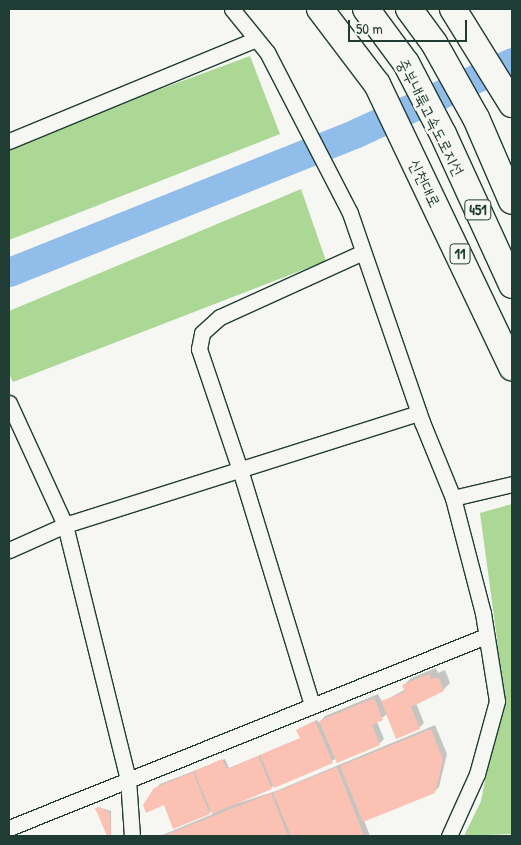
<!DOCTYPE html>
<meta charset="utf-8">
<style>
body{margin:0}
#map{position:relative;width:521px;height:845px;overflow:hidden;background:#f6f6f2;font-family:"Patrick Hand","Poor Story",sans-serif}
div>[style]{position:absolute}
.green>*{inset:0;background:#acd896}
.shadow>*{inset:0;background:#0003}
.river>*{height:29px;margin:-14.5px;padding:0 14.5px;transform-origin:14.5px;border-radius:14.5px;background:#91bdea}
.building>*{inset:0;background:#fbc1b3}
.roads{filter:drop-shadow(1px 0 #1f3d34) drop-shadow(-1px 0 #1f3d34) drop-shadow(0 1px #1f3d34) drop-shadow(0 -1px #1f3d34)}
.street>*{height:15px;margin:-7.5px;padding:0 7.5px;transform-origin:7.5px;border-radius:7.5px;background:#f6f6f2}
.highway>*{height:26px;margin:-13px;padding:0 13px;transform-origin:13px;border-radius:13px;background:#f6f6f2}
span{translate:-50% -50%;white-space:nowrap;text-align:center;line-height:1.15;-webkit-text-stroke:5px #f6f6f2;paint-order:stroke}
.shield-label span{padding:1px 4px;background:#f6f6f2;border:1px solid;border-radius:4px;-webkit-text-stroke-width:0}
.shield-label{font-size:15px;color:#1f3d34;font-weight:700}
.street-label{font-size:16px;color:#1f3d34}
.frame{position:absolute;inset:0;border:10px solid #1f3d34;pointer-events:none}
.scale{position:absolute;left:348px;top:20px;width:119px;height:22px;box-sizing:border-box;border:2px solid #1f3d34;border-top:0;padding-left:6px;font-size:15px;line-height:18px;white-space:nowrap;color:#1f3d34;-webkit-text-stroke:4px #f6f6f2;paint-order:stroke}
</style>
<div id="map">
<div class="green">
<div style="clip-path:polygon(250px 56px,280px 134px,9px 240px,9px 145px)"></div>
<div style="clip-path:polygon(301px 189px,326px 261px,13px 382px,9px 374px,9px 311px)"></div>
<div style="clip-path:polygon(512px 504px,512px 834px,464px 836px,481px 801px,501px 700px,497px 639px,480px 513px)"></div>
</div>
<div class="shadow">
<div style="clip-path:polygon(436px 668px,438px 673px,445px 670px,450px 683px,443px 690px,416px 703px,424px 723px,419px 728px,387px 714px,377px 722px,384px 739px,379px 744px,336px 759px,223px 808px,276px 791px,435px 725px,447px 754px,439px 787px,434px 792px,364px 820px,370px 836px,160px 836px,213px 814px,211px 811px,209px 813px,155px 789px,160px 784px,225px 759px,229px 768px,301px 738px,300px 728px,317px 720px,319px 723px,325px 716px,378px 694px,382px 702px,406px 689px,404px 685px,411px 678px)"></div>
<div style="clip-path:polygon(98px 807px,111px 811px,111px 836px,97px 808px)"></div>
</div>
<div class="river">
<div style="left:9px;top:272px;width:374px;rotate:-21.8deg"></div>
<div style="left:356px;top:133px;width:171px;rotate:-24.5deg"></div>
</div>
<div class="building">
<div style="clip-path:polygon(429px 674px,431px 679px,438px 677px,444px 691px,411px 707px,420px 729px,396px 739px,381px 701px,405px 692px,402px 685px)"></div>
<div style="clip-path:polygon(374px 698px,383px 720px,372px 725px,380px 745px,337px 763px,319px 721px)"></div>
<div style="clip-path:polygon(315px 721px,333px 763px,274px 788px,260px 755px,300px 738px,296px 730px)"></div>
<div style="clip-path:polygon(431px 729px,443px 760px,435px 793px,363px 822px,340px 766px)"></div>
<div style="clip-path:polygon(258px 756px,272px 789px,212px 814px,194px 771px,222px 759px,227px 769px)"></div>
<div style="clip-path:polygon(337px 767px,364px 836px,291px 836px,273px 793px)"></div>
<div style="clip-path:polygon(193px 772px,210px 814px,173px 829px,164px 805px,146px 813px,143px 805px,154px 788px)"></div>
<div style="clip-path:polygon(271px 793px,288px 836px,163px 836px)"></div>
<div style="clip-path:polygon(99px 807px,110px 813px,111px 836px,107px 836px,95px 808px)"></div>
</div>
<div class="roads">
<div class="street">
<div style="left:232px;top:9px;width:55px;rotate:50.9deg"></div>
<div style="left:267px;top:52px;width:181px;rotate:62.7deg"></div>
<div style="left:350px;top:213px;width:221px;rotate:71deg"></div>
<div style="left:422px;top:422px;width:82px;rotate:67.8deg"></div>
<div style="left:453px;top:498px;width:119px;rotate:75.4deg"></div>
<div style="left:483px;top:613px;width:89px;rotate:81deg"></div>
<div style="left:497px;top:701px;width:76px;rotate:105.3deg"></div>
<div style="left:477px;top:774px;width:68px;rotate:114.3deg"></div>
<div style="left:9px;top:141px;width:267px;rotate:-22.4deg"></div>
<div style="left:9px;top:403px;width:134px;rotate:65.3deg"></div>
<div style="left:65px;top:525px;width:262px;rotate:76.1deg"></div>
<div style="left:128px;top:779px;width:57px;rotate:86deg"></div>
<div style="left:453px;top:498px;width:61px;rotate:-13.3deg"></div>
<div style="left:9px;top:550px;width:61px;rotate:-24.1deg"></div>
<div style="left:65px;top:525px;width:371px;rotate:-17.6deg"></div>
<div style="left:312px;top:705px;width:246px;rotate:-107deg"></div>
<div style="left:240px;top:470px;width:128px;rotate:-108.7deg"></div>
<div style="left:199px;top:349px;width:16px;rotate:-79deg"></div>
<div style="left:202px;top:333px;width:24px;rotate:-42deg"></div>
<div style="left:220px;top:317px;width:157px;rotate:-24.4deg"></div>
<div style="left:9px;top:828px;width:514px;rotate:-21.93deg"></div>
</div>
<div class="highway">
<div style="left:320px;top:9px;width:94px;rotate:52.8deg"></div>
<div style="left:377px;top:84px;width:314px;rotate:64.5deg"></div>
<div style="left:366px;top:9px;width:67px;rotate:53.5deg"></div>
<div style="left:406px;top:63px;width:80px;rotate:62.5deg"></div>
<div style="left:443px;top:134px;width:166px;rotate:65.4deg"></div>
<div style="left:409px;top:9px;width:42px;rotate:53.7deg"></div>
<div style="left:434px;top:43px;width:86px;rotate:60.8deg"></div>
<div style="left:476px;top:118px;width:90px;rotate:66.6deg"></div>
<div style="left:453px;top:9px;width:112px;rotate:58.2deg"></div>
</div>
</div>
<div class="shield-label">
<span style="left:478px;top:210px">451</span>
<span style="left:460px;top:254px">11</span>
</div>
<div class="street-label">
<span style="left:431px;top:117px;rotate:63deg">중부내륙고속도로지선</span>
<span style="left:425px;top:183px;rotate:64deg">신천대로</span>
</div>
<div class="frame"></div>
<div class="scale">50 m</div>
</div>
